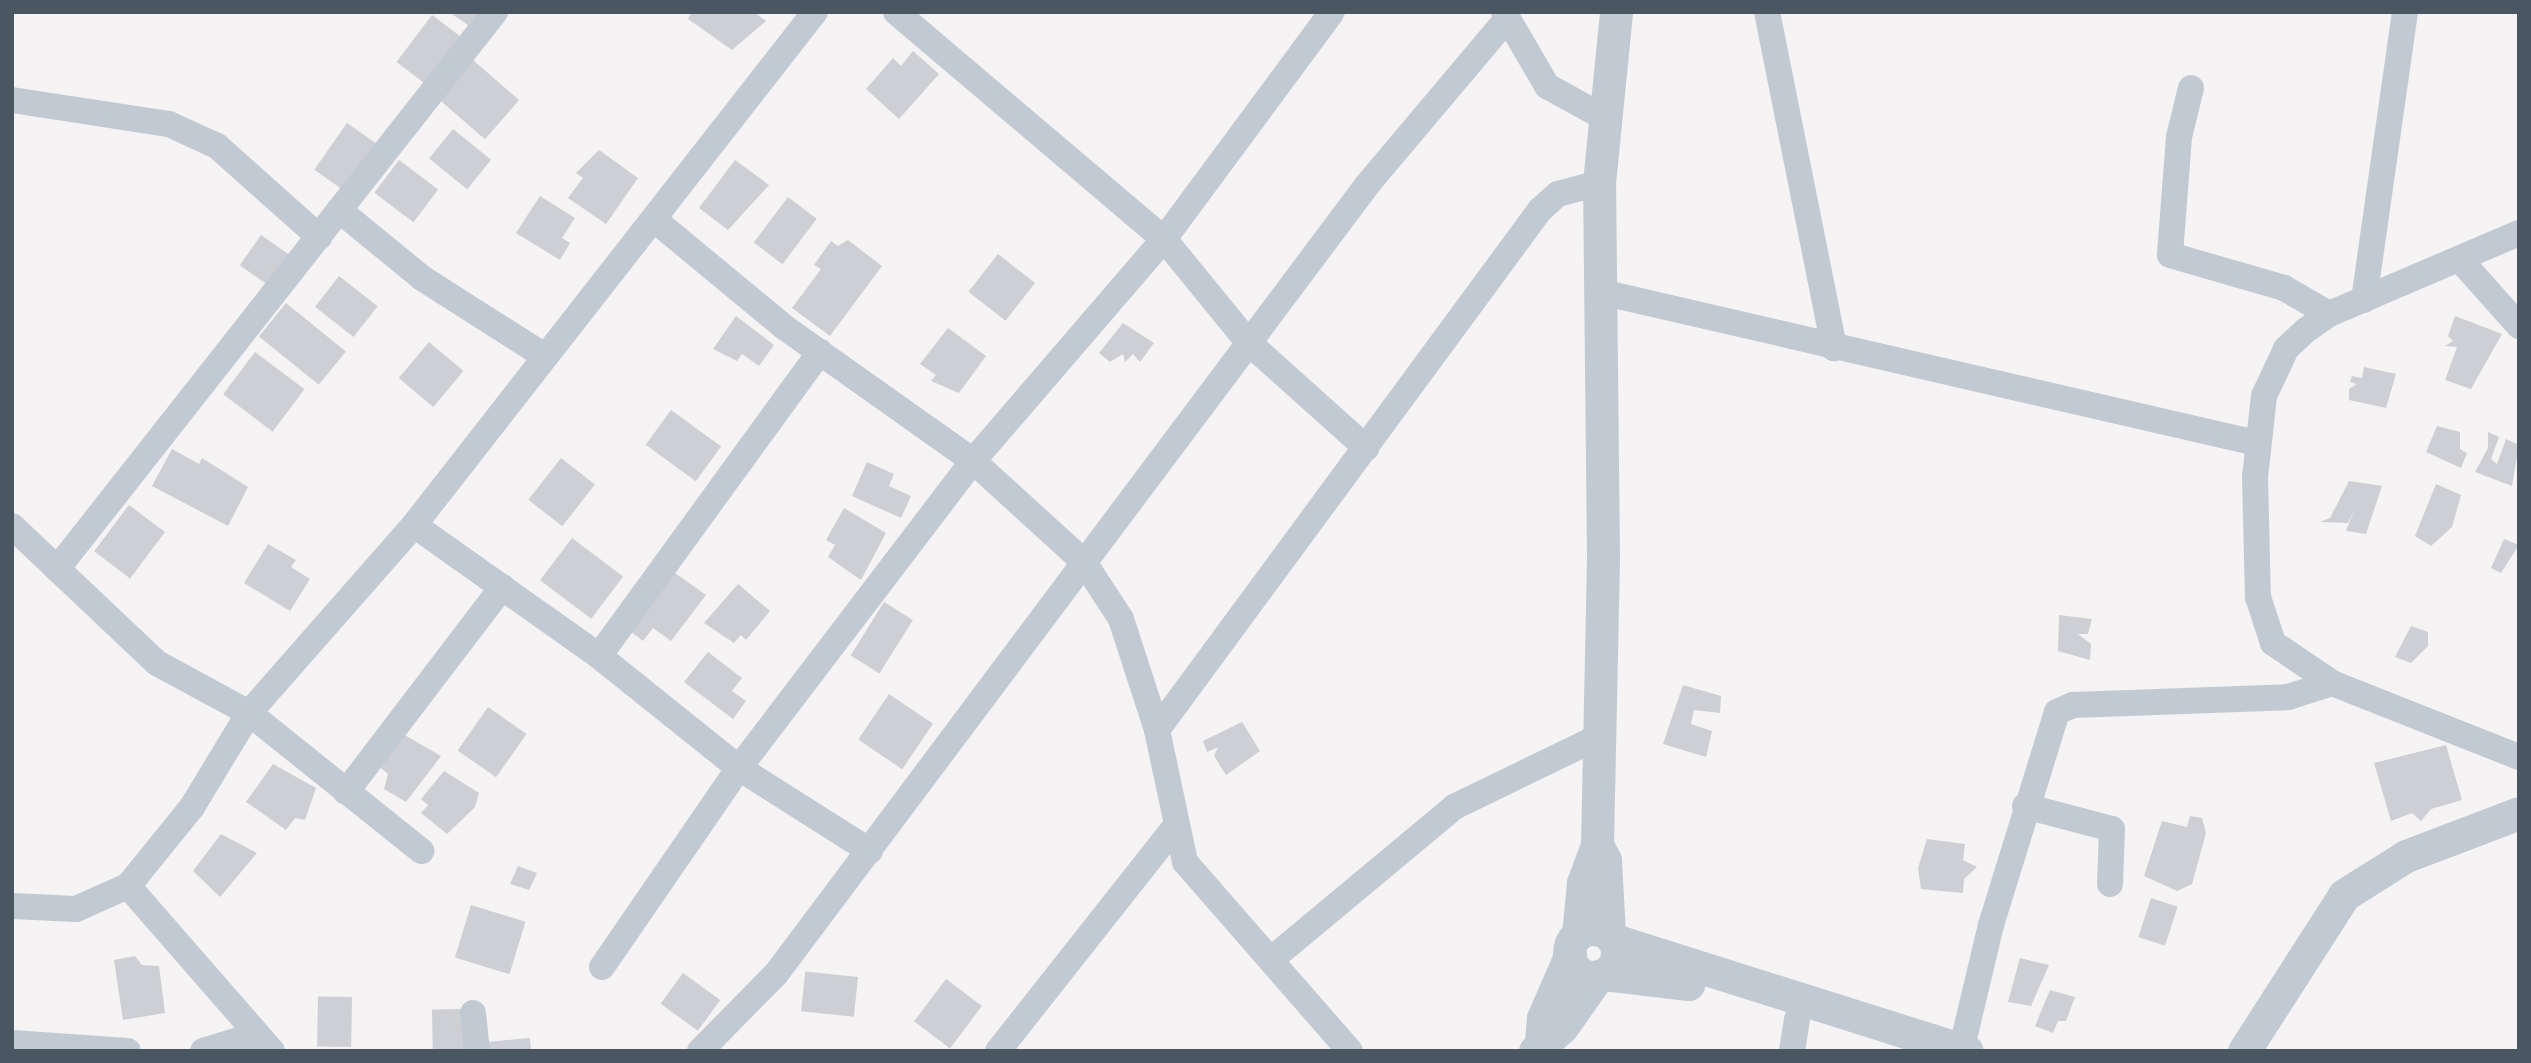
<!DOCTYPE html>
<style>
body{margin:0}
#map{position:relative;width:2531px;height:1063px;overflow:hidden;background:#f5f3f3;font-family:Raleway,sans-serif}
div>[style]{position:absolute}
.building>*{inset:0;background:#cdcfd5;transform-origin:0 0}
.minor>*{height:26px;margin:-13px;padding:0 13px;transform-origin:13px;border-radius:13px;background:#c1cad2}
.tertiary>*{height:33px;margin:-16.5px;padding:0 16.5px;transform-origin:16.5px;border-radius:16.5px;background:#c1cad2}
.tertiary>.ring{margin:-16.5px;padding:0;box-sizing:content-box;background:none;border:33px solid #c1cad2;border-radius:50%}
span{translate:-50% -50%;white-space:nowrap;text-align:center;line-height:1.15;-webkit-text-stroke:7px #fff;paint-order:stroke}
.frame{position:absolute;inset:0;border:14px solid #4a5661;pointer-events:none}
</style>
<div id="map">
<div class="building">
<div style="clip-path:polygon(449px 12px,483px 12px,472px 28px)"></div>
<div style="clip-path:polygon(692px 12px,754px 12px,766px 21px,732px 50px,688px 19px)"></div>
<div style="left:432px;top:15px;width:35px;height:59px;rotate:37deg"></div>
<div style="clip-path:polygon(913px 51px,939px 74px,899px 119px,866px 89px,893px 58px,901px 66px)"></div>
<div style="left:473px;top:60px;width:61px;height:52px;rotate:41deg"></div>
<div style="left:347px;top:123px;width:47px;height:57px;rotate:35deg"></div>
<div style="left:453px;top:129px;width:49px;height:38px;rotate:39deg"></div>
<div style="clip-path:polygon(599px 150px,638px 178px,606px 224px,568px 198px,583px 178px,576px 173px)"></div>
<div style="left:399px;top:160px;width:49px;height:41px;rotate:37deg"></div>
<div style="clip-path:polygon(735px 160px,769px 185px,728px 230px,699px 208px)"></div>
<div style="clip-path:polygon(540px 196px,575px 218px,562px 238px,570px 243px,560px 260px,516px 233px)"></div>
<div style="left:788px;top:197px;width:36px;height:57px;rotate:37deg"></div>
<div style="left:261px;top:235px;width:38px;height:37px;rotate:35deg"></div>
<div style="clip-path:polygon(848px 240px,882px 266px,830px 336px,792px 308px,821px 269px,814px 265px,831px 241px,838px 246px)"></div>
<div style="left:998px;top:254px;width:47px;height:48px;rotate:38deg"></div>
<div style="left:339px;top:276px;width:49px;height:39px;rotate:38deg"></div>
<div style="left:286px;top:303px;width:77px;height:43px;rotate:39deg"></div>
<div style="clip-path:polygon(736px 316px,774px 345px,759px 366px,742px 354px,737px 361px,713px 349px)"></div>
<div style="clip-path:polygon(2455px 316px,2502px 334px,2471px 389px,2445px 380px,2457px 347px,2445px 346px,2453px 341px,2448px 336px)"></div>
<div style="clip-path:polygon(1123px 323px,1154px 343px,1140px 362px,1133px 354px,1125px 362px,1123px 354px,1110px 362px,1099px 353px)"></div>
<div style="clip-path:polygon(948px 328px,986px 356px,959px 393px,931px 381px,936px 375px,920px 364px)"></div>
<div style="left:429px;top:342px;width:45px;height:47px;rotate:40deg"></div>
<div style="left:255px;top:352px;width:62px;height:53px;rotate:37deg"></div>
<div style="clip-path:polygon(2364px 367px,2396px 374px,2386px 408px,2349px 400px,2349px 389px,2357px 384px,2350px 382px,2352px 376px,2362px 378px)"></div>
<div style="left:671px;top:410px;width:62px;height:43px;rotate:36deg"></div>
<div style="clip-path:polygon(2437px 426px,2460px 432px,2460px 449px,2467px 453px,2461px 468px,2426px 452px)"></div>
<div style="clip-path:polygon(2488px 432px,2499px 437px,2491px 459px,2497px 464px,2506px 439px,2519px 445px,2512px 486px,2475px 472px,2488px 448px)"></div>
<div style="clip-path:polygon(172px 449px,199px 464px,202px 458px,248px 487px,228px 526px,152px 486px)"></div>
<div style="left:561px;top:458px;width:43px;height:53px;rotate:38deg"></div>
<div style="clip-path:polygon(867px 462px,894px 474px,889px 486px,911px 496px,901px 518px,852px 496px)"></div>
<div style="clip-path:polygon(2349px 481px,2382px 486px,2366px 534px,2346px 531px,2354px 510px,2348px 523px,2320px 522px,2330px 518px)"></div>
<div style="clip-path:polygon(2436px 484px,2461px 495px,2452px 527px,2431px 546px,2415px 536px)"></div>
<div style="left:129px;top:505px;width:45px;height:58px;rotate:37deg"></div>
<div style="clip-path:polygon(844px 508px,886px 533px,861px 580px,828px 557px,835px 545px,826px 540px)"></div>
<div style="left:572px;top:538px;width:64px;height:53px;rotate:37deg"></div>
<div style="clip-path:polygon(2504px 539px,2519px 545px,2501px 573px,2491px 568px)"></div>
<div style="clip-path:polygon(268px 544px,296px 560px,291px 567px,310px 579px,290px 611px,244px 583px)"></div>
<div style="clip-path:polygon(675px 573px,706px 595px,671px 641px,653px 628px,643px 641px,630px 631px)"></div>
<div style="clip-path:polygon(738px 584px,770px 611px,746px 640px,741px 635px,734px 643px,704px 623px)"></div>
<div style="left:884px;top:602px;width:34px;height:63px;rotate:32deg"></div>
<div style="clip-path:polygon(2059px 615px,2092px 619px,2088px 634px,2078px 634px,2091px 644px,2090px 660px,2058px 651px)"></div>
<div style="clip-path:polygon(2411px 626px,2428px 632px,2428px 646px,2411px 663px,2395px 657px)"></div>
<div style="clip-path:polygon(708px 652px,742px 678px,732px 691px,746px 701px,733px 719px,684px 682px)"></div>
<div style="clip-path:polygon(1683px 685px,1721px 696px,1720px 713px,1694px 710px,1691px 724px,1712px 731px,1706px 757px,1663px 744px)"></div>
<div style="left:889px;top:694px;width:53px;height:55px;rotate:34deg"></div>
<div style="left:488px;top:707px;width:47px;height:53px;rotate:35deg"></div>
<div style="clip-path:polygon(1242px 722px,1260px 751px,1226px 775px,1214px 756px,1218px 747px,1207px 752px,1203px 741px)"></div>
<div style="clip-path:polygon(401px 733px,441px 756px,406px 802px,384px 789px,388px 774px,376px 764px)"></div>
<div style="clip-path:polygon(2446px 745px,2462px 800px,2431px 809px,2421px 821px,2412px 813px,2391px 821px,2374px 763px)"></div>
<div style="clip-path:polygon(273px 764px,316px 788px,305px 820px,295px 818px,286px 830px,246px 802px)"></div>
<div style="clip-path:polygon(444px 771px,479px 793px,475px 807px,447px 834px,421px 813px,428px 805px,421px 799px)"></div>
<div style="clip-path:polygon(2190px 816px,2202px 818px,2206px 833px,2192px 884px,2177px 891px,2144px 876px,2162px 821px,2187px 827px)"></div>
<div style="clip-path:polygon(221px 834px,257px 853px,220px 897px,193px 871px)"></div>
<div style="clip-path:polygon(1927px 839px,1965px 844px,1963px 860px,1977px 867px,1964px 879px,1963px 893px,1921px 889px,1918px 868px)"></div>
<div style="clip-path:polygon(518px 866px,537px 873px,529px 890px,510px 884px)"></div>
<div style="left:2151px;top:898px;width:28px;height:41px;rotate:18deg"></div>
<div style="left:471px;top:905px;width:57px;height:55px;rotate:17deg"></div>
<div style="clip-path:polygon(135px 956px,142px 965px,159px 966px,165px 1013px,123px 1020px,114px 960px)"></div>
<div style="clip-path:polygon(2020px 958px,2049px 965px,2031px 1006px,2008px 1002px)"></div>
<div style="left:683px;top:973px;width:46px;height:38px;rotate:36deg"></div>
<div style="left:858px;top:977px;width:40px;height:53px;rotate:96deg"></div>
<div style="left:946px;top:979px;width:45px;height:53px;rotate:37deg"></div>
<div style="clip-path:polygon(2050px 990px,2075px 997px,2066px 1021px,2058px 1021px,2053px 1033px,2035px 1026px)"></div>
<div style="left:352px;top:997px;width:50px;height:34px;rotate:91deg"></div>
<div style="left:466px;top:1009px;width:40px;height:34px;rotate:89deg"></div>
<div style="clip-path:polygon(530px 1038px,531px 1051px,488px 1051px,487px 1042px)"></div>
</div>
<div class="minor">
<div style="left:896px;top:12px;width:351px;rotate:40.3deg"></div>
<div style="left:1164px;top:239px;width:133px;rotate:50.8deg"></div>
<div style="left:1248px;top:342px;width:159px;rotate:41.9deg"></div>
<div style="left:1504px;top:12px;width:86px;rotate:59.8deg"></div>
<div style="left:1547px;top:86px;width:66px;rotate:28.9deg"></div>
<div style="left:1767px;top:12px;width:343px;rotate:78.7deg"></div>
<div style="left:2191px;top:88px;width:50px;rotate:103.8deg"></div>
<div style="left:2179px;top:137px;width:118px;rotate:94.4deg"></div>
<div style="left:2170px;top:255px;width:119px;rotate:16.1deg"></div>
<div style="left:2284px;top:288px;width:52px;rotate:30deg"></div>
<div style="left:12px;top:100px;width:159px;rotate:8.7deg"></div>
<div style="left:169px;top:124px;width:53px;rotate:24.6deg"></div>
<div style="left:217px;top:146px;width:137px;rotate:41.7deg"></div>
<div style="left:339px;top:210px;width:107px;rotate:39.3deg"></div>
<div style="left:422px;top:278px;width:143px;rotate:32.5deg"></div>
<div style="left:656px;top:221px;width:166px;rotate:39.6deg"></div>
<div style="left:784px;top:327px;width:232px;rotate:35.3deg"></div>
<div style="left:973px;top:461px;width:150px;rotate:42.3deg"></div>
<div style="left:1084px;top:562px;width:68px;rotate:57deg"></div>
<div style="left:1121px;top:619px;width:117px;rotate:72deg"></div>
<div style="left:1157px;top:730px;width:135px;rotate:78deg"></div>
<div style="left:1185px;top:862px;width:251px;rotate:48.9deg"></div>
<div style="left:2519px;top:233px;width:207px;rotate:156.9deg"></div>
<div style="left:2329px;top:314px;width:29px;rotate:145deg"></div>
<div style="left:2305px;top:331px;width:26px;rotate:137deg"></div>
<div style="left:2286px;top:349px;width:52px;rotate:115.1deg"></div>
<div style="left:2264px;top:396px;width:81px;rotate:96.3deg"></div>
<div style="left:2255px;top:477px;width:120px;rotate:88.6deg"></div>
<div style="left:2258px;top:597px;width:48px;rotate:71.9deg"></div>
<div style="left:2273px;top:643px;width:71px;rotate:34.1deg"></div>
<div style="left:2332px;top:683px;width:201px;rotate:21.6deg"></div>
<div style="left:2462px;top:262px;width:86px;rotate:48.3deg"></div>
<div style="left:1601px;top:292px;width:672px;rotate:12.98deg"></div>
<div style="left:2364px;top:300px;width:291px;rotate:-81.9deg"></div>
<div style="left:414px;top:525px;width:227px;rotate:35.3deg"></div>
<div style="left:599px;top:656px;width:179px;rotate:38.7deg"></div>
<div style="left:739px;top:768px;width:155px;rotate:32.4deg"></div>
<div style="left:12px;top:526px;width:199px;rotate:43.4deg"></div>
<div style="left:157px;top:663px;width:105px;rotate:28.5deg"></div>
<div style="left:249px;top:713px;width:221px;rotate:38.7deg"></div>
<div style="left:57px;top:569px;width:709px;rotate:-51.82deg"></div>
<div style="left:599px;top:656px;width:376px;rotate:-54deg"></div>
<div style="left:1157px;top:730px;width:646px;rotate:-53.63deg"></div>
<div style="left:1540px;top:210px;width:24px;rotate:-42deg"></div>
<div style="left:1558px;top:194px;width:42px;rotate:-15deg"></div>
<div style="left:346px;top:792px;width:258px;rotate:-52.7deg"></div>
<div style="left:2025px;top:806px;width:90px;rotate:14.8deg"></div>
<div style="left:2112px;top:829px;width:55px;rotate:92.1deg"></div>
<div style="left:128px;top:886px;width:219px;rotate:48.9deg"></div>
<div style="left:12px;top:906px;width:64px;rotate:2.7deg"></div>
<div style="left:76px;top:909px;width:57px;rotate:-23.9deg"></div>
<div style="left:128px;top:886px;width:102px;rotate:-51deg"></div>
<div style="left:192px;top:807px;width:110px;rotate:-58.8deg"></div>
<div style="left:249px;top:713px;width:250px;rotate:-48.7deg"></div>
<div style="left:414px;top:525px;width:651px;rotate:-51.99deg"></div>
<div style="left:1273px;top:958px;width:236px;rotate:-39.8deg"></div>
<div style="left:1454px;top:807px;width:162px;rotate:-25.9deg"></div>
<div style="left:602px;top:967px;width:242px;rotate:-55.5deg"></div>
<div style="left:739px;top:768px;width:386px;rotate:-52.7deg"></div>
<div style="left:973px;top:461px;width:293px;rotate:-49.3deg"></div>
<div style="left:1164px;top:239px;width:282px;rotate:-53.5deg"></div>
<div style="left:473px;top:1013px;width:38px;rotate:84deg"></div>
<div style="left:12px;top:1043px;width:116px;rotate:3.9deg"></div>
<div style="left:203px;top:1051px;width:54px;rotate:-17.1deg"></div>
<div style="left:700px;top:1051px;width:108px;rotate:-45.4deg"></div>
<div style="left:776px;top:974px;width:986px;rotate:-53.16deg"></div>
<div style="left:1367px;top:185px;width:217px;rotate:-49.9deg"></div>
<div style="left:998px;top:1051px;width:284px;rotate:-51.7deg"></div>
<div style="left:1792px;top:1051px;width:32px;rotate:-81deg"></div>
<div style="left:1961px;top:1051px;width:130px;rotate:-76.6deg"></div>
<div style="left:1991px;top:925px;width:223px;rotate:-72.8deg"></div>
<div style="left:2057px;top:712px;width:17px;rotate:-24deg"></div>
<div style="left:2073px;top:705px;width:215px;rotate:-2.1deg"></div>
<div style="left:2288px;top:697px;width:46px;rotate:-17.7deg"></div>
</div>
<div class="tertiary">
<div style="left:1597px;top:845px;width:17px;rotate:62deg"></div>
<div style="left:1605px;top:860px;width:74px;rotate:86.9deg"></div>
<div class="ring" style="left:1569px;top:929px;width:15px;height:15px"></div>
<div style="left:1578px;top:934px;width:51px;rotate:-84.4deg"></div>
<div style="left:1583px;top:883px;width:40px;rotate:-69.8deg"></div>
<div style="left:1597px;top:845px;width:287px;rotate:-88.8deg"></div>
<div style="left:1603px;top:558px;width:375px;rotate:-90.6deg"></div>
<div style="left:1599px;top:183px;width:172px;rotate:-84.3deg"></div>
<div style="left:1614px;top:940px;width:370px;rotate:17.5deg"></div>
<div style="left:1604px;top:974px;width:85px;rotate:6.8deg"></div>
<div style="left:1541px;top:1041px;width:23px;rotate:-85deg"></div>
<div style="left:1543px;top:1018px;width:68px;rotate:-66.5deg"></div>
<div style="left:1535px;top:1051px;width:36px;rotate:-42deg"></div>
<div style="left:1562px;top:1027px;width:62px;rotate:-54.8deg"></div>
<div style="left:2244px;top:1051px;width:185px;rotate:-57.3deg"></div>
<div style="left:2344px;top:895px;width:73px;rotate:-32.2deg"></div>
<div style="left:2406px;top:856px;width:121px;rotate:-20.8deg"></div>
</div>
<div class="frame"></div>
</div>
